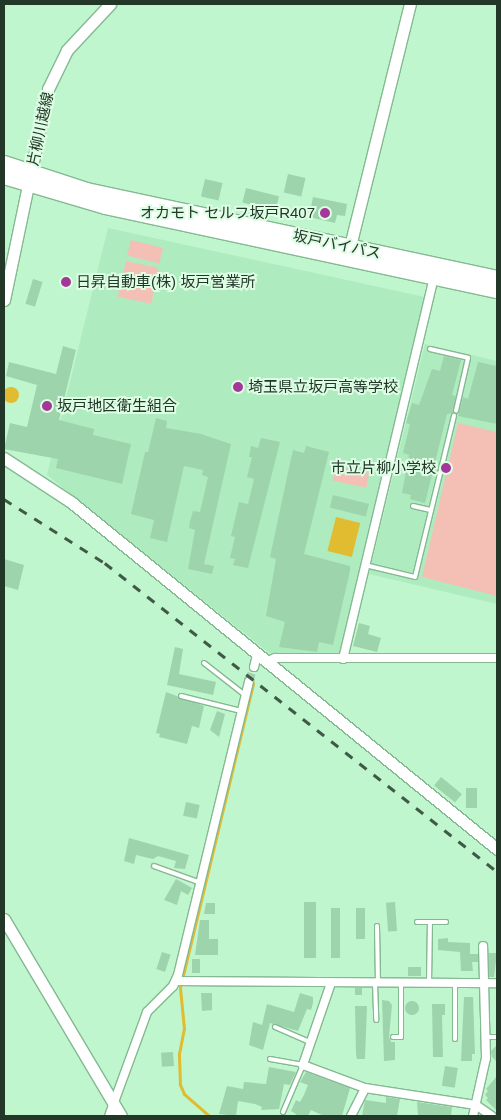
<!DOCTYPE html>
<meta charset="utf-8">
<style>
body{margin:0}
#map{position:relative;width:501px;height:1120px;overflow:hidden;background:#bff6cd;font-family:Helvetica,"Noto Sans JP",sans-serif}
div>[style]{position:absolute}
.built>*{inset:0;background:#aeebbe}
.green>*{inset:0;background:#f4c0b5;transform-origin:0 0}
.water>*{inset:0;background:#e1bb30;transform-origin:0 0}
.round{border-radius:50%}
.stream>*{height:2.5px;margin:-1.25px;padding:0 1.25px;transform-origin:1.25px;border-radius:1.25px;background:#e1bb30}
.building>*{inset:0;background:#9ed4ac;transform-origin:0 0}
.street-tunnel>*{height:8px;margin-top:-4px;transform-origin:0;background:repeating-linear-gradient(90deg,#a0d0ac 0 8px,transparent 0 12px)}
.roads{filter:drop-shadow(1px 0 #84b992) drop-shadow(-1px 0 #84b992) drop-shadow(0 1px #84b992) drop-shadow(0 -1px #84b992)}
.lane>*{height:4px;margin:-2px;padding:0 2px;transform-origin:2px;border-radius:2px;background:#fff}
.street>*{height:8px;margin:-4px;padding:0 4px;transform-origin:4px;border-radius:4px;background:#fff}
.secondary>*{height:11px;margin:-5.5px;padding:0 5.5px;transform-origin:5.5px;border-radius:5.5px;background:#fff}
.highway>*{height:14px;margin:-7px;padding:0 7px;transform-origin:7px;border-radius:7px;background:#fff}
.rail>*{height:2.5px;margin-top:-1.25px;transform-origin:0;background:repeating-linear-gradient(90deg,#3e5945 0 9px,transparent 0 18px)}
.dots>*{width:14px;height:14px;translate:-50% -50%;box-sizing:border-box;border:2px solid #ddfde4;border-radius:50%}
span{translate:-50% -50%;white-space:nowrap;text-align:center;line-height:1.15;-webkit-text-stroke:4px #ddfde4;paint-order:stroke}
.street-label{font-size:15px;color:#223728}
.poi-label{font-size:15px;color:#223728}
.right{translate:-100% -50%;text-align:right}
.left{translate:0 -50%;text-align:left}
.frame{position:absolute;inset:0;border:5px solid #223728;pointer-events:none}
</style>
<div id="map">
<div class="built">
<div style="clip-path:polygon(108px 228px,429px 298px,340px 653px,269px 653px,47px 475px)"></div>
<div style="clip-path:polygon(425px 344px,497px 361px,497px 604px,369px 574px)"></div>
</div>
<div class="green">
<div style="left:131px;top:240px;width:33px;height:16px;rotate:14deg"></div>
<div style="left:126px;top:261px;width:33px;height:15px;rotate:12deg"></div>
<div style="left:121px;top:282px;width:34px;height:15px;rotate:12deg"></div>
<div style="clip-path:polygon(458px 423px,497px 432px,497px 596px,422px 577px)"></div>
<div style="left:336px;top:466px;width:34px;height:15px;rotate:12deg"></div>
</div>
<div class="water">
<div class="round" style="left:3px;top:387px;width:16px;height:16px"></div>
<div style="left:336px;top:517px;width:25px;height:35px;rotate:14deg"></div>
</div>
<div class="stream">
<div style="left:209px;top:1116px;width:33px;rotate:-139deg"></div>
<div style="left:184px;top:1094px;width:10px;rotate:-114deg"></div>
<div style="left:180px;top:1085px;width:31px;rotate:-92deg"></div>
<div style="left:179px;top:1054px;width:25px;rotate:-79deg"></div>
<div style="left:184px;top:1029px;width:41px;rotate:-95.6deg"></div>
<div style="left:180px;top:988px;width:313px;rotate:-76.5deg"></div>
</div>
<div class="building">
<div style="left:288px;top:174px;width:18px;height:19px;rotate:13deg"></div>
<div style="left:205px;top:179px;width:18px;height:18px;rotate:13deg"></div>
<div style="left:246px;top:188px;width:34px;height:15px;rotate:14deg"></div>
<div style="clip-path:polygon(313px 197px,347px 204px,345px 216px,337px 215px,335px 223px,309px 217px)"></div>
<div style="left:33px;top:279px;width:10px;height:26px;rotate:17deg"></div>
<div style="clip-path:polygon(63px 346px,76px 350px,59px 420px,94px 429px,93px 435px,131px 444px,122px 484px,56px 468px,58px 459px,4px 449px,10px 423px,27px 427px,37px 385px,6px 376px,9px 362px,56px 374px)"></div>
<div style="clip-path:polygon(444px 356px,461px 360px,452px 395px,456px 396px,453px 413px,447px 414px,425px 503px,410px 499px,411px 495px,402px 493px,409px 455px,403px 453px,410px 424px,406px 423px,412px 403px,419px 405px,432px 369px,440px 371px)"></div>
<div style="clip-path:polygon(478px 362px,497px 366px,497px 424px,458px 416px,463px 397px,468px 399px)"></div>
<div style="clip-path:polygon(156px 418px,167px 421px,166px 428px,201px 434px,231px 444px,204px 564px,214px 566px,212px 574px,188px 569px,195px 530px,189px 528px,190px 521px,193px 511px,200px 512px,208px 477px,202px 475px,203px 470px,184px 466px,167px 542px,150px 538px,154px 520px,131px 514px,145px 452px,148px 452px)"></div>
<div style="clip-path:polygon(261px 438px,280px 442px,248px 568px,233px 565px,235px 559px,230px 558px,235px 537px,231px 536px,239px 502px,248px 504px,254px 479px,247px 477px,252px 457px,249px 457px,251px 446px,258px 448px)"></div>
<div style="clip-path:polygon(306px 446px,329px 452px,304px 554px,350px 566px,350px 571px,333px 645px,319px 642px,317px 652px,279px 647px,285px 622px,266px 616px,276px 559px,270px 557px,290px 463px,293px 450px,304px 453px)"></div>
<div style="left:333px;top:495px;width:37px;height:13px;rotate:14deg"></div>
<div style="clip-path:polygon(4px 559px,24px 565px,18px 590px,4px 586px)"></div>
<div style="clip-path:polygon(359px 623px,370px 626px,368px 634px,381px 638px,377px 652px,353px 646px)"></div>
<div style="clip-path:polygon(175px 647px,183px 649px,179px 674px,216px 682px,213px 695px,167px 685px)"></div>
<div style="clip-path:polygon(166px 692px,204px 706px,199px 728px,192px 726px,187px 744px,159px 737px,160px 734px,156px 733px)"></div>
<div style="clip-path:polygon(217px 711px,225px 714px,219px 737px,210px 730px)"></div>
<div style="left:441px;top:777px;width:27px;height:11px;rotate:39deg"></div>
<div style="left:466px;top:788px;width:11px;height:20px"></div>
<div style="left:186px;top:802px;width:14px;height:14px;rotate:12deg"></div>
<div style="clip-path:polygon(129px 838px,189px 855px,185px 869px,174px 868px,176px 861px,158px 856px,153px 859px,136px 855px,134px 864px,124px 861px)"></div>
<div style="clip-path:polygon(176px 879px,192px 888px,188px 895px,181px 891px,177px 905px,164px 900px)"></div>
<div style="left:316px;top:902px;width:56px;height:12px;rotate:90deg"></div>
<div style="left:395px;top:902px;width:29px;height:9px;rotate:86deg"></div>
<div style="clip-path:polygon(206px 903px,215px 903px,215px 914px,204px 914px)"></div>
<div style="left:331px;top:908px;width:9px;height:50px"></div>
<div style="left:356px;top:908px;width:9px;height:31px"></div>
<div style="clip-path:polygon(200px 920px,209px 920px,209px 939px,218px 939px,218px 955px,195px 955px)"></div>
<div style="clip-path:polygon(448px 938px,448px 942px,470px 943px,470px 954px,478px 954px,478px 962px,472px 962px,473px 971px,461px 971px,460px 952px,438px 950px,438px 939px)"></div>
<div style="left:162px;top:952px;width:9px;height:18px;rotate:18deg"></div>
<div style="clip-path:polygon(489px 953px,497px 953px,494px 977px,489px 977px)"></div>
<div style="left:192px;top:959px;width:8px;height:14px"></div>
<div style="left:408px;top:967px;width:13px;height:9px"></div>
<div style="left:355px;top:988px;width:7px;height:7px"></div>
<div style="clip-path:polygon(201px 993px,212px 993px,212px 1010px,202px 1011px)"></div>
<div style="clip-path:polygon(300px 993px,313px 997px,313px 1003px,311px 1010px,307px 1009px,298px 1031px,270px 1023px,263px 1050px,249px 1045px,253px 1022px,262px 1025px,267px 1004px,294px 1012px)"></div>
<div style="clip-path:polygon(464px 997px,473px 997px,475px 1054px,472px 1054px,472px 1061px,461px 1061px)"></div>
<div style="clip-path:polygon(382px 1000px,389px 1001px,392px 1005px,389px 1037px,391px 1042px,395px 1042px,395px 1060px,384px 1061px)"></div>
<div class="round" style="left:405px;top:1001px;width:14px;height:14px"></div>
<div style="clip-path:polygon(432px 1004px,445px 1004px,445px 1015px,442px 1015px,443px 1057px,433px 1057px)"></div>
<div style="clip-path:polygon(355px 1006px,367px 1006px,365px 1059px,357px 1059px,356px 1054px)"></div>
<div style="clip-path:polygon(497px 1045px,497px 1062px,492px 1057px,491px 1051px)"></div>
<div style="left:173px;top:1052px;width:14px;height:12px;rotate:86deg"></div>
<div style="left:445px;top:1066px;width:13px;height:20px;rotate:9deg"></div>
<div style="clip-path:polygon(269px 1067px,296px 1072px,290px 1085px,284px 1084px,279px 1109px,261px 1110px,262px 1107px,255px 1104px,238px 1101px,236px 1116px,219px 1114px,227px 1086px,243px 1089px,244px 1082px,266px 1084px)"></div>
<div style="clip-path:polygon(306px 1072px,350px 1088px,342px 1116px,324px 1116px,311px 1110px,308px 1116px,295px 1116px,296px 1114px,291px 1111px,296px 1100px,300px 1102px,304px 1095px,308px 1085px,300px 1082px)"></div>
<div style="clip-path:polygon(497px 1076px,497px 1111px,486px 1100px,488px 1098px,485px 1095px,488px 1091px,486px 1089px)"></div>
<div style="clip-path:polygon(386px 1097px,400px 1099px,397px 1116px,362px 1116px,365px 1100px,386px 1103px)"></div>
<div style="clip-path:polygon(417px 1102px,452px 1107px,451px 1116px,418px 1116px)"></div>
</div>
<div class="street-tunnel">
<div style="left:249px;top:681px;width:15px;rotate:-70deg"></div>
</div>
<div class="roads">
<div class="lane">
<div style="left:430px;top:349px;width:39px;rotate:13deg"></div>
<div style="left:468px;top:358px;width:54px;rotate:102.8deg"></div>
<div style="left:413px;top:506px;width:18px;rotate:13deg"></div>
<div style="left:365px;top:565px;width:51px;rotate:13.5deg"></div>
<div style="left:415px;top:577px;width:166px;rotate:-76.4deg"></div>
<div style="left:204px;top:663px;width:52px;rotate:38deg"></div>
<div style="left:181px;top:696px;width:62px;rotate:14deg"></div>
<div style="left:154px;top:866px;width:50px;rotate:19.9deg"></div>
<div style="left:417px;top:922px;width:29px"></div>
<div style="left:377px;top:926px;width:57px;rotate:89deg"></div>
<div style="left:375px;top:983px;width:37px;rotate:88deg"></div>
<div style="left:429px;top:983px;width:61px;rotate:-89.1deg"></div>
<div style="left:455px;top:983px;width:56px;rotate:90deg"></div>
<div style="left:275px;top:1027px;width:40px;rotate:23.4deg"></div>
<div style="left:393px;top:1037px;width:8px"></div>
<div style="left:401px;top:1037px;width:54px;rotate:-90deg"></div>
<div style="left:487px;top:1037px;width:10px"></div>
<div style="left:270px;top:1059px;width:34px;rotate:10deg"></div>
<div style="left:303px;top:1065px;width:51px;rotate:113.1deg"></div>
</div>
<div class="street">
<div style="left:343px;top:659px;width:393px;rotate:-76.6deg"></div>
<div style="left:265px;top:662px;width:11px;rotate:-22deg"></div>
<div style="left:275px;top:658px;width:222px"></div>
<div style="left:254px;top:667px;width:12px;rotate:-76deg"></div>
<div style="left:176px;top:981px;width:321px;rotate:0.4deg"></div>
<div style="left:331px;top:983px;width:87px;rotate:108.9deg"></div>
<div style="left:303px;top:1065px;width:66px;rotate:20.4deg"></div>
<div style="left:365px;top:1088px;width:112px;rotate:8.7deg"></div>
<div style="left:476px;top:1105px;width:19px;rotate:35deg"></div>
<div style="left:109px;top:1116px;width:111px;rotate:-69.9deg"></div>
<div style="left:147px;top:1012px;width:37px;rotate:-45deg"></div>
<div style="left:173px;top:986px;width:12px;rotate:-66deg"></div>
<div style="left:178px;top:975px;width:302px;rotate:-76.4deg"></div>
<div style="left:351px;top:1116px;width:31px;rotate:-63deg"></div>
<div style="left:473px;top:1116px;width:59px;rotate:-77.4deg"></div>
<div style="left:486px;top:1058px;width:112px;rotate:-91.5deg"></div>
</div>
<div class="secondary">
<div style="left:350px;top:246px;width:249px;rotate:-76.1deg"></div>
<div style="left:4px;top:300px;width:216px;rotate:-78.2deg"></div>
<div style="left:48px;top:89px;width:43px;rotate:-64deg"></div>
<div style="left:67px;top:50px;width:63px;rotate:-46.9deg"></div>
<div style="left:4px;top:458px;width:80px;rotate:33.3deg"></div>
<div style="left:71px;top:502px;width:549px;rotate:39.16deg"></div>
<div style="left:4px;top:919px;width:229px;rotate:59.3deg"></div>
</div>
<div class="highway">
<div style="left:4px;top:163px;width:87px;rotate:18deg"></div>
<div style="left:87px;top:190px;width:419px;rotate:12.1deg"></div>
<div style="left:4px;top:177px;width:105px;rotate:16.5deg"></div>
<div style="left:105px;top:207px;width:401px;rotate:12.1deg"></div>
</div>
</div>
<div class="rail">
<div style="left:4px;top:499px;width:120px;rotate:32.4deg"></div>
<div style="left:105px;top:563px;width:499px;rotate:38.2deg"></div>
</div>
<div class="dots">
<div style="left:325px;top:213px;background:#a33898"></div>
<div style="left:66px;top:282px;background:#a33898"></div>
<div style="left:238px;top:387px;background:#a33898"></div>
<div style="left:47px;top:406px;background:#a33898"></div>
<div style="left:446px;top:468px;background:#a33898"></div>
</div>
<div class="street-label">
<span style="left:40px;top:129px;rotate:-78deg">片柳川越線</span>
<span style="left:337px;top:244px;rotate:12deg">坂戸バイパス</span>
</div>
<div class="poi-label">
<span class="right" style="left:315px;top:213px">オカモト セルフ坂戸R407</span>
<span class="left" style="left:76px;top:282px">日昇自動車(株) 坂戸営業所</span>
<span class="left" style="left:248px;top:387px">埼玉県立坂戸高等学校</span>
<span class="left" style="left:57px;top:406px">坂戸地区衛生組合</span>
<span class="right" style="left:436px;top:468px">市立片柳小学校</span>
</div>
<div class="frame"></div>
</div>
